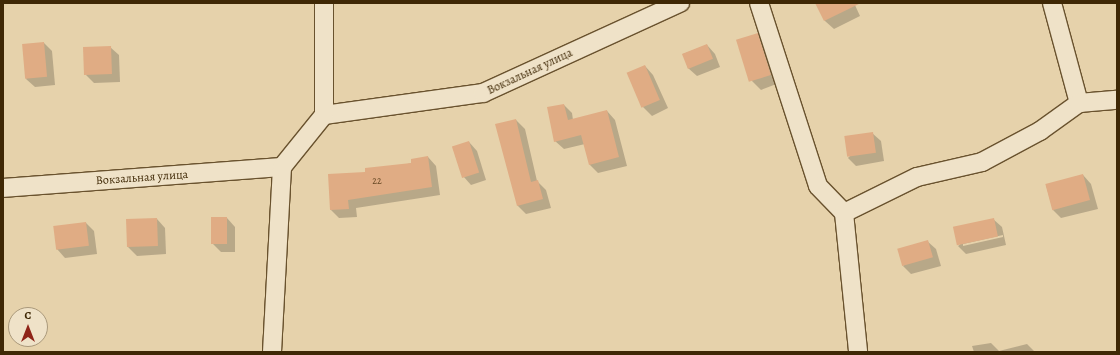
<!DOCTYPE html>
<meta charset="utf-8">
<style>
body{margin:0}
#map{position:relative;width:1120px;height:355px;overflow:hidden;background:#e6d2ab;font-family:Alegreya,serif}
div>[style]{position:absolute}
.shadow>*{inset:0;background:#0003}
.building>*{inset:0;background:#e0ac84;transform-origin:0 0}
.roads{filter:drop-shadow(1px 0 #69522e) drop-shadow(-1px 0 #69522e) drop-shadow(0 1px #69522e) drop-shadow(0 -1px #69522e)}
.street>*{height:18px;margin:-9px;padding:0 9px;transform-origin:9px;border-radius:9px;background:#efe2c8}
span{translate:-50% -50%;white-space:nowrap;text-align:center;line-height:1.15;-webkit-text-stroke:3px #efe2c8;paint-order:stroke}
.number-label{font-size:10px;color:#674925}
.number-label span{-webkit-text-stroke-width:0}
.street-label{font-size:12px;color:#3f2805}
.frame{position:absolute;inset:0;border:4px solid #3f2805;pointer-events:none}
.north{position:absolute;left:8px;top:307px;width:40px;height:40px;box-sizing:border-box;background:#efe2c8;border:1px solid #a9987a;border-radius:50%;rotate:0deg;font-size:11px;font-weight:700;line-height:16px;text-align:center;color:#3f2805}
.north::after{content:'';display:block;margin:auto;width:14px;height:18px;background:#8f2418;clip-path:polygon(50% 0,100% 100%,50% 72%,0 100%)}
</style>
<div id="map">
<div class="shadow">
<div style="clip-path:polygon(817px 3px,854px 3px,860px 16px,834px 29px,825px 21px)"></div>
<div style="clip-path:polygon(757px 34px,766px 42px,779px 83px,761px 90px,752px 81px)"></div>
<div style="clip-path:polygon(44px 43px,52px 51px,55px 85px,35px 87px,26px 79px)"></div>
<div style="clip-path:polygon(707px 45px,715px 54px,720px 67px,697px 76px,688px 68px,683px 54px)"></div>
<div style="clip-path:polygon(110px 47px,119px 55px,120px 82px,94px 83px,86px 75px)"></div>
<div style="clip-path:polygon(645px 66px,653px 75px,668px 108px,652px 116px,643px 107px)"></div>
<div style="clip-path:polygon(564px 105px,572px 113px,573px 120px,607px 111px,615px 120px,627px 166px,598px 173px,590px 165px,585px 144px,564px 149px,555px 141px)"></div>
<div style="clip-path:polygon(516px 120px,525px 129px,537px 181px,546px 190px,551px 208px,526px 214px,518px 206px)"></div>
<div style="clip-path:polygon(872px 133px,881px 141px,884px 161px,856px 166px,848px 158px)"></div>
<div style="clip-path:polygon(469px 142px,477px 151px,486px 180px,471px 185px,463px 176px)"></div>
<div style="clip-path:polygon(428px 157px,436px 166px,440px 195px,356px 208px,357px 217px,339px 218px,331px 210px,329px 175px,366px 173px,412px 163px)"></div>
<div style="clip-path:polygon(1083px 175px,1091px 184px,1098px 209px,1061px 218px,1053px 210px,1046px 185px)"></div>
<div style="clip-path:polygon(227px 218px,235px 227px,235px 252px,221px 252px,213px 244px)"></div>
<div style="clip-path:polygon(157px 219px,165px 228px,166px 254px,137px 256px,128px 247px)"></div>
<div style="clip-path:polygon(evenodd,993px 219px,1002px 227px,1006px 245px,966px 254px,958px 246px,993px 219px,1003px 235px,1003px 237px,963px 246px,963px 244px,1003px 235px)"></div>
<div style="clip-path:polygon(86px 223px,94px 231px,97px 254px,65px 258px,57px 249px)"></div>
<div style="clip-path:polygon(927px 241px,936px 249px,941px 266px,911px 274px,903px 266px)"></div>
<div style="clip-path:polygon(991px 343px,999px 351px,1027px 344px,1035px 352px,974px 352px,972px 346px)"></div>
</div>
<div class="building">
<div style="clip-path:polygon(815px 3px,861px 3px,824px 21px)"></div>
<div style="left:758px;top:33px;width:44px;height:23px;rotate:73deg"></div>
<div style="left:44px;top:42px;width:35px;height:22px;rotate:85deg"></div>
<div style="left:707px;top:44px;width:16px;height:27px;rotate:68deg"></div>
<div style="left:111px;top:46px;width:28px;height:28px;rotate:88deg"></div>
<div style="left:645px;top:65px;width:38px;height:20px;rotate:67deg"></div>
<div style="clip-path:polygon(564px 104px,568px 120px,607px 110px,619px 157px,589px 165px,581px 135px,554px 142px,547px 107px)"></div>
<div style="clip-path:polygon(516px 119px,531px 182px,538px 180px,543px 199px,517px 206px,495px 124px)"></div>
<div style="left:873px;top:132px;width:21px;height:29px;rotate:82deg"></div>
<div style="left:469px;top:141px;width:33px;height:18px;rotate:72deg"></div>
<div style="clip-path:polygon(428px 156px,432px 187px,348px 200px,349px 209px,330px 210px,328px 174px,365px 172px,365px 168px,411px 163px,411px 159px)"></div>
<div style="left:1083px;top:174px;width:27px;height:39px;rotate:75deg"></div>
<div style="left:227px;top:217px;width:27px;height:16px;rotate:90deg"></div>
<div style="left:157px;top:218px;width:28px;height:31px;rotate:88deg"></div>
<div style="left:994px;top:218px;width:19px;height:42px;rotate:78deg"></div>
<div style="left:86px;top:222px;width:24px;height:33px;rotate:83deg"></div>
<div style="left:928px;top:240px;width:18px;height:32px;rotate:74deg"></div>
</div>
<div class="roads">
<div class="street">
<div style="left:759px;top:3px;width:192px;rotate:72.1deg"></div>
<div style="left:818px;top:186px;width:37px;rotate:46deg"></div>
<div style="left:844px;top:213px;width:140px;rotate:84.2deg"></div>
<div style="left:1052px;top:3px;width:104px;rotate:74.9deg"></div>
<div style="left:324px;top:115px;width:161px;rotate:-7.9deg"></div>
<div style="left:483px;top:93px;width:217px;rotate:-24.6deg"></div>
<div style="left:3px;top:188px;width:280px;rotate:-4.3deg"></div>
<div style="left:844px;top:213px;width:81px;rotate:-26.3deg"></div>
<div style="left:917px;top:177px;width:67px;rotate:-13deg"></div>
<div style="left:982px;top:162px;width:66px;rotate:-28.1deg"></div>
<div style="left:1040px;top:131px;width:48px;rotate:-35.7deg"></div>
<div style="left:1079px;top:103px;width:38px;rotate:-5deg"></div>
<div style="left:272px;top:352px;width:185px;rotate:-86.9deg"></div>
<div style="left:282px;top:167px;width:67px;rotate:-51.1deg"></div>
<div style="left:324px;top:115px;width:112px;rotate:-90deg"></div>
</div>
</div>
<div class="number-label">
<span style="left:377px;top:181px">22</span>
</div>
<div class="street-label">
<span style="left:530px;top:72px;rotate:-25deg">Вокзальная улица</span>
<span style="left:142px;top:178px;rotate:-4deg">Вокзальная улица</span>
</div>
<div class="frame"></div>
<div class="north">С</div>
</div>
